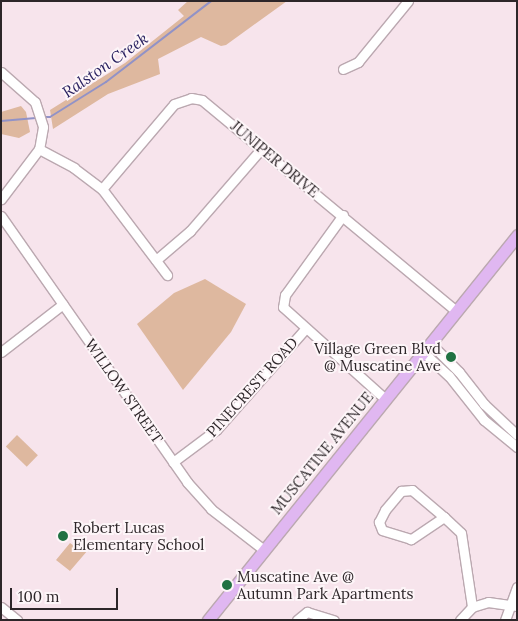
<!DOCTYPE html>
<style>
body{margin:0}
#map{position:relative;width:518px;height:621px;overflow:hidden;background:#f7e4ec;font-family:Lora,serif}
div>[style]{position:absolute}
.green>*{inset:0;background:#deb89f;transform-origin:0 0}
.stream>*{height:2px;margin:-1px;padding:0 1px;transform-origin:1px;border-radius:1px;background:#9192c7}
.roads{filter:drop-shadow(1px 0 #bba8b0) drop-shadow(-1px 0 #bba8b0) drop-shadow(0 1px #bba8b0) drop-shadow(0 -1px #bba8b0)}
.minor>*{height:9px;margin:-4.5px;padding:0 4.5px;transform-origin:4.5px;border-radius:4.5px;background:#fff}
.major>*{height:11px;margin:-5.5px;padding:0 5.5px;transform-origin:5.5px;border-radius:5.5px;background:#e0b7f1}
.dots>*{width:14px;height:14px;translate:-50% -50%;box-sizing:border-box;border:2px solid #fdf5f8;border-radius:50%}
span{translate:-50% -50%;white-space:nowrap;text-align:center;line-height:1.15;-webkit-text-stroke:4px #fdf5f8;paint-order:stroke}
.street-label{font-size:15px;color:#2d2629}
.poi-label{font-size:15px;color:#2d2629}
.right{translate:-100% -50%;text-align:right}
.left{translate:0 -50%;text-align:left}
.water-label{font-size:16px;color:#271f5f;font-style:italic}
.frame{position:absolute;inset:0;border:2px solid #2d2629;pointer-events:none}
.scale{position:absolute;left:10px;top:588px;width:108px;height:22px;box-sizing:border-box;border:2px solid #2d2629;border-top:0;padding-left:6px;font-size:15px;line-height:18px;white-space:nowrap;color:#2d2629;-webkit-text-stroke:4px #fdf5f8;paint-order:stroke}
</style>
<div id="map">
<div class="green">
<div style="clip-path:polygon(188px 1px,287px 1px,226px 45px,221px 46px,201px 37px,158px 59px,160px 74px,108px 94px,53px 129px,50px 110px,125px 63px,184px 16px,178px 10px)"></div>
<div style="clip-path:polygon(21px 106px,26px 112px,30px 132px,19px 138px,1px 134px,1px 112px)"></div>
<div style="clip-path:polygon(205px 279px,246px 304px,231px 332px,183px 390px,137px 324px,174px 293px)"></div>
<div style="left:17px;top:435px;width:29px;height:16px;rotate:44deg"></div>
<div style="clip-path:polygon(70px 543px,77px 548px,83px 546px,88px 550px,70px 571px,56px 560px)"></div>
</div>
<div class="stream">
<div style="left:44px;top:117px;width:6px"></div>
<div style="left:50px;top:117px;width:66px;rotate:-32deg"></div>
<div style="left:106px;top:82px;width:133px;rotate:-37.6deg"></div>
<div style="left:1px;top:121px;width:35px;rotate:-5deg"></div>
</div>
<div class="roads">
<div class="minor">
<div style="left:343px;top:69px;width:17px;rotate:-25deg"></div>
<div style="left:358px;top:62px;width:79px;rotate:-50.7deg"></div>
<div style="left:1px;top:72px;width:45px;rotate:41.4deg"></div>
<div style="left:35px;top:102px;width:26px;rotate:72deg"></div>
<div style="left:43px;top:127px;width:22px;rotate:100deg"></div>
<div style="left:39px;top:149px;width:63px;rotate:127.2deg"></div>
<div style="left:39px;top:149px;width:40px;rotate:28deg"></div>
<div style="left:74px;top:168px;width:35px;rotate:37deg"></div>
<div style="left:102px;top:189px;width:108px;rotate:52.9deg"></div>
<div style="left:102px;top:189px;width:111px;rotate:-49.7deg"></div>
<div style="left:174px;top:104px;width:18px;rotate:-19deg"></div>
<div style="left:191px;top:98px;width:11px;rotate:10deg"></div>
<div style="left:202px;top:100px;width:330px;rotate:39.7deg"></div>
<div style="left:343px;top:215px;width:99px;rotate:125.9deg"></div>
<div style="left:285px;top:295px;width:12px;rotate:99deg"></div>
<div style="left:283px;top:307px;width:137px;rotate:42deg"></div>
<div style="left:1px;top:216px;width:325px;rotate:55deg"></div>
<div style="left:187px;top:482px;width:36px;rotate:48deg"></div>
<div style="left:211px;top:509px;width:67px;rotate:37.7deg"></div>
<div style="left:156px;top:260px;width:45px;rotate:-40.5deg"></div>
<div style="left:190px;top:231px;width:110px;rotate:-49.1deg"></div>
<div style="left:430px;top:343px;width:41px;rotate:45deg"></div>
<div style="left:459px;top:372px;width:41px;rotate:52deg"></div>
<div style="left:484px;top:404px;width:45px;rotate:43.2deg"></div>
<div style="left:1px;top:352px;width:78px;rotate:-37.7deg"></div>
<div style="left:423px;top:352px;width:35px;rotate:43deg"></div>
<div style="left:449px;top:376px;width:56px;rotate:51.5deg"></div>
<div style="left:484px;top:420px;width:43px;rotate:39.3deg"></div>
<div style="left:173px;top:462px;width:54px;rotate:-36.7deg"></div>
<div style="left:216px;top:430px;width:135px;rotate:-48.6deg"></div>
<div style="left:412px;top:490px;width:42px;rotate:40.2deg"></div>
<div style="left:444px;top:517px;width:40px;rotate:146deg"></div>
<div style="left:411px;top:539px;width:30px;rotate:-163deg"></div>
<div style="left:382px;top:530px;width:9px;rotate:-111deg"></div>
<div style="left:379px;top:522px;width:13px;rotate:-63deg"></div>
<div style="left:385px;top:510px;width:25px;rotate:-50deg"></div>
<div style="left:401px;top:491px;width:11px;rotate:-5deg"></div>
<div style="left:444px;top:517px;width:23px;rotate:43deg"></div>
<div style="left:461px;top:533px;width:75px;rotate:81.5deg"></div>
<div style="left:1px;top:607px;width:21px;rotate:39deg"></div>
<div style="left:297px;top:620px;width:13px;rotate:-39deg"></div>
<div style="left:307px;top:612px;width:28px;rotate:17deg"></div>
<div style="left:460px;top:620px;width:18px;rotate:-47deg"></div>
<div style="left:472px;top:607px;width:17px;rotate:-17deg"></div>
<div style="left:488px;top:602px;width:29px;rotate:8deg"></div>
<div style="left:505px;top:620px;width:35px;rotate:-70deg"></div>
</div>
<div class="major">
<div style="left:208px;top:620px;width:494px;rotate:-51.2deg"></div>
</div>
</div>
<div class="dots">
<div style="left:451px;top:357px;background:#207243"></div>
<div style="left:63px;top:536px;background:#207243"></div>
<div style="left:227px;top:585px;background:#207243"></div>
</div>
<div class="street-label">
<span style="left:275px;top:159px;rotate:40deg">JUNIPER DRIVE</span>
<span style="left:252px;top:387px;rotate:-48deg">PINECREST ROAD</span>
<span style="left:124px;top:391px;rotate:55deg">WILLOW STREET</span>
<span style="left:322px;top:453px;rotate:-51deg">MUSCATINE AVENUE</span>
</div>
<div class="poi-label">
<span class="right" style="left:441px;top:357px">Village Green Blvd<br>@ Muscatine Ave</span>
<span class="left" style="left:73px;top:536px">Robert Lucas<br>Elementary School</span>
<span class="left" style="left:237px;top:585px">Muscatine Ave @<br>Autumn Park Apartments</span>
</div>
<div class="water-label">
<span style="left:105px;top:65px;rotate:-35deg">Ralston Creek</span>
</div>
<div class="frame"></div>
<div class="scale">100 m</div>
</div>
